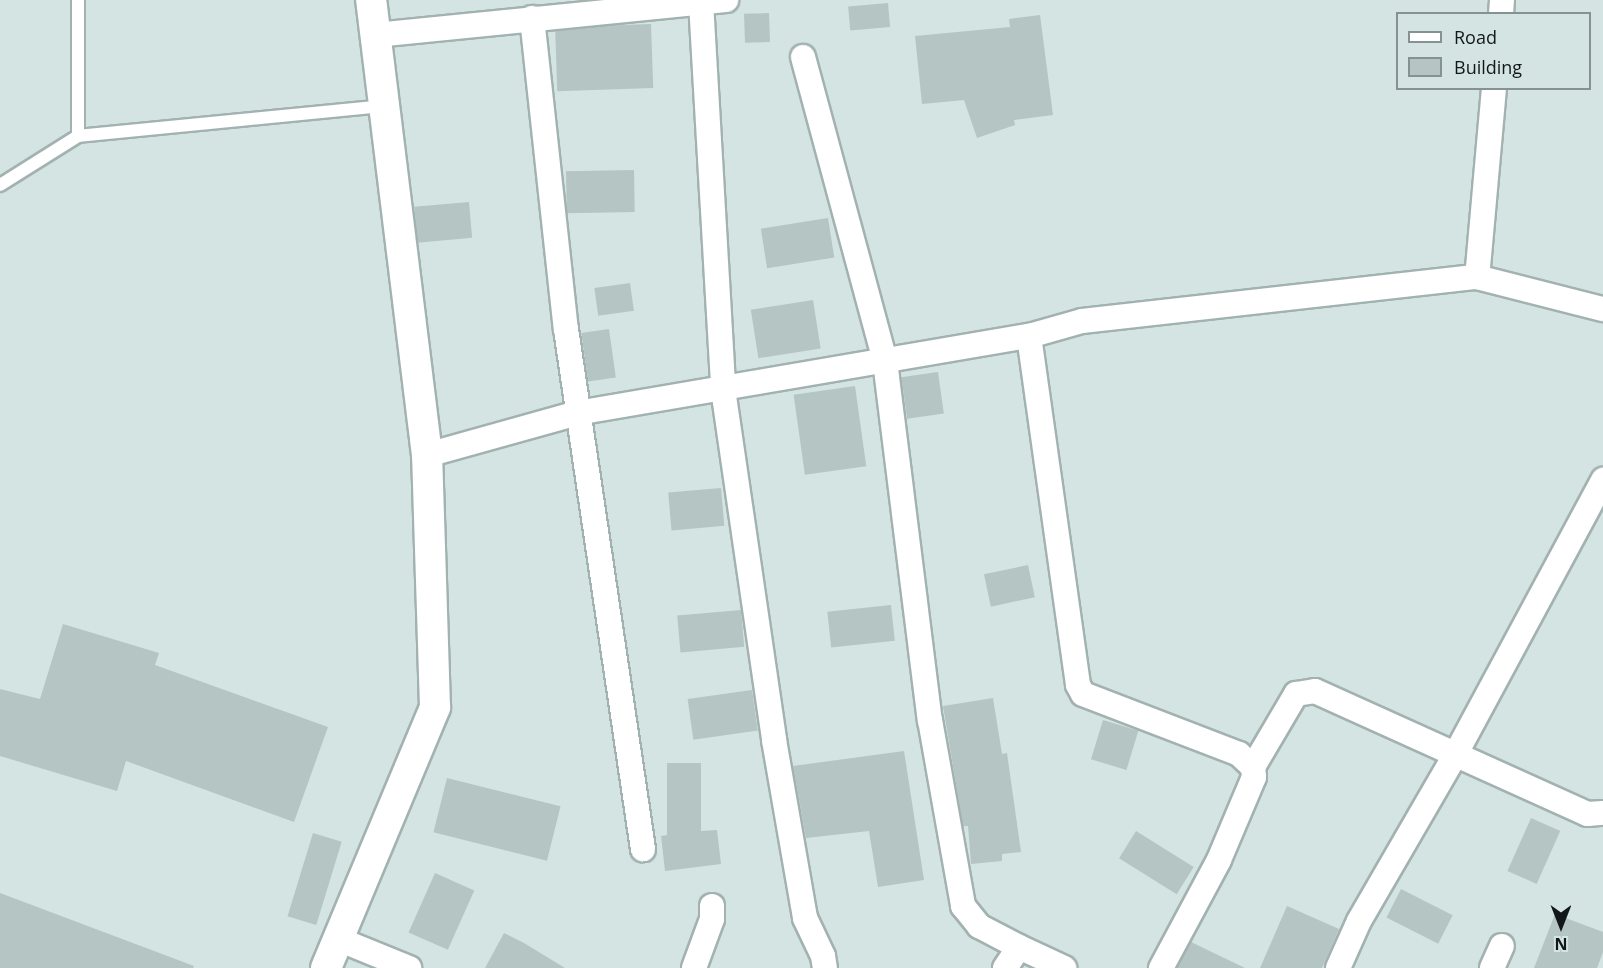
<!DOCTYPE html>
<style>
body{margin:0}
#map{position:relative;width:1603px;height:968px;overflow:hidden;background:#d3e4e2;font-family:"Open Sans",sans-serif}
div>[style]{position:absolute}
.building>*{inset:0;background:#b5c5c3;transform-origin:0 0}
.roads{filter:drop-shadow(2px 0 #a2b2b0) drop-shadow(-2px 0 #a2b2b0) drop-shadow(0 2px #a2b2b0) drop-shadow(0 -2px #a2b2b0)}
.service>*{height:12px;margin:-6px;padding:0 6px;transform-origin:6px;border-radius:6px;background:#fff}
.minor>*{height:24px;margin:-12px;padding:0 12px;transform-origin:12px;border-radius:12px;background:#fff}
.tertiary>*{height:30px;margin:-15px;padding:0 15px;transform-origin:15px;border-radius:15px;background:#fff}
span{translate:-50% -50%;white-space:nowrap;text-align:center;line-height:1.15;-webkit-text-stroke:6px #d3e4e2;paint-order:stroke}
.legend{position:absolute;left:1396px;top:12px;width:195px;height:78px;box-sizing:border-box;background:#d3e4e2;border:2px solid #869291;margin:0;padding:8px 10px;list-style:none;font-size:18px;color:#121817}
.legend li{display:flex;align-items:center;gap:12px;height:30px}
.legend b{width:30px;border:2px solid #869291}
.north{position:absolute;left:1531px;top:896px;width:60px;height:60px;-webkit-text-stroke:4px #d3e4e2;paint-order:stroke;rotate:180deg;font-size:16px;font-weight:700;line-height:24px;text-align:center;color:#121817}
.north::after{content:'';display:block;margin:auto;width:21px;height:27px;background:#121817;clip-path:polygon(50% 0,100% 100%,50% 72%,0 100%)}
</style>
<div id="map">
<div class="building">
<div style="left:888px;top:3px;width:24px;height:40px;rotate:85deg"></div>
<div style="left:769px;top:13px;width:29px;height:25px;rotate:88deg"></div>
<div style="clip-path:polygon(1040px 15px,1053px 115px,1014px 120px,1015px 125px,977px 138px,964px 100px,922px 104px,915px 36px,1010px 27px,1009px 19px)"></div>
<div style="left:651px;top:24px;width:64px;height:96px;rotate:88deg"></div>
<div style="left:634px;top:170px;width:42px;height:68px;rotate:89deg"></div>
<div style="left:469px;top:202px;width:36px;height:55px;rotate:85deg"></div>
<div style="left:828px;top:218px;width:40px;height:68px;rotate:81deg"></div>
<div style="left:630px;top:283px;width:28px;height:36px;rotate:82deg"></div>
<div style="left:813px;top:300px;width:49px;height:63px;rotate:81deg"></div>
<div style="left:609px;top:329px;width:49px;height:28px;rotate:82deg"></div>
<div style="left:938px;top:372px;width:42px;height:37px;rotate:82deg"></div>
<div style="left:855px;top:386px;width:81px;height:62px;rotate:82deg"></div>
<div style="left:721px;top:488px;width:38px;height:53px;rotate:85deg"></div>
<div style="left:1028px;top:565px;width:33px;height:45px;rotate:78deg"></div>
<div style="left:891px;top:605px;width:36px;height:64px;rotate:84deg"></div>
<div style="left:741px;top:610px;width:37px;height:64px;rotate:85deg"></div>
<div style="clip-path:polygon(63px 624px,159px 653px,155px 665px,328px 727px,294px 822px,126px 761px,117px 791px,0 756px,0 689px,40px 699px)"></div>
<div style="left:752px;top:690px;width:41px;height:65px;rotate:82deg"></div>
<div style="clip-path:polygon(993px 698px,1002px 754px,1007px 753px,1021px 852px,1002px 854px,1002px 861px,971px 864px,968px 826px,963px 826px,943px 706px)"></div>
<div style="left:1103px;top:720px;width:37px;height:41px;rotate:17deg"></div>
<div style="clip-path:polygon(904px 751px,924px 880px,878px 887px,869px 831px,806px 838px,793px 766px)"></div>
<div style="clip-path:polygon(667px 763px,701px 763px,701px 831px,717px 830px,721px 864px,665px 871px,661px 836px,667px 835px)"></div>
<div style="left:447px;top:778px;width:117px;height:56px;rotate:14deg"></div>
<div style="left:1531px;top:818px;width:32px;height:58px;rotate:24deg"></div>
<div style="left:1136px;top:831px;width:68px;height:32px;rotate:32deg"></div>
<div style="left:313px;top:833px;width:30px;height:87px;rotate:17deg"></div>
<div style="left:435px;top:873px;width:43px;height:65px;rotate:24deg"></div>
<div style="left:1401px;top:889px;width:58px;height:32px;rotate:27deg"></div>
<div style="clip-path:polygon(0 893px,194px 966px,193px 968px,0 968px)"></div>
<div style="clip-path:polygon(1287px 906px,1339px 929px,1322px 968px,1260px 968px)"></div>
<div style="clip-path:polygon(1555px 914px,1603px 932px,1603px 952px,1597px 968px,1534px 968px)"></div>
<div style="clip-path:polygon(504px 933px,524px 943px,565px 968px,485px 968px)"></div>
<div style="clip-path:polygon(1191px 942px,1245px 968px,1177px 968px)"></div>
</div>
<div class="roads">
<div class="service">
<div style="left:78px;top:136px;width:136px;rotate:-90deg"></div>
<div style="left:0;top:185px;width:92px;rotate:-32.1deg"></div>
<div style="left:78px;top:136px;width:305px;rotate:-5.6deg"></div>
</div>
<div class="minor">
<div style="left:701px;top:2px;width:388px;rotate:86.7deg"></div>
<div style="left:723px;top:389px;width:355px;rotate:81.7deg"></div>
<div style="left:774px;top:740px;width:181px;rotate:80.1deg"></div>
<div style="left:805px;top:918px;width:42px;rotate:64.7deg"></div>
<div style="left:823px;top:956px;width:12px;rotate:81deg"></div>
<div style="left:1501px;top:14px;width:14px;rotate:-86deg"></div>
<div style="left:532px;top:18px;width:313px;rotate:83.8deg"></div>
<div style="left:566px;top:329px;width:526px;rotate:81.58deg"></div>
<div style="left:375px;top:35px;width:353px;rotate:-5.7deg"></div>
<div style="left:803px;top:57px;width:315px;rotate:74.9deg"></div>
<div style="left:885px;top:361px;width:362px;rotate:82.9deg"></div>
<div style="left:930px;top:720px;width:189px;rotate:79.9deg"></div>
<div style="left:963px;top:906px;width:26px;rotate:51deg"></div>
<div style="left:979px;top:926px;width:45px;rotate:27.7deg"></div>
<div style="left:1494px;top:88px;width:190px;rotate:95.1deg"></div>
<div style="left:1477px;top:277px;width:130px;rotate:14.3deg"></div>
<div style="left:1029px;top:336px;width:352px;rotate:82deg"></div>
<div style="left:1078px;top:685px;width:10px;rotate:61deg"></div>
<div style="left:1083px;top:694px;width:167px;rotate:21deg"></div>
<div style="left:1239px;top:754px;width:19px;rotate:43deg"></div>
<div style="left:1253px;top:767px;width:10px;rotate:84deg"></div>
<div style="left:1254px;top:777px;width:90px;rotate:112.9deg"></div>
<div style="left:1219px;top:860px;width:123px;rotate:118.2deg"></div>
<div style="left:427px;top:455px;width:156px;rotate:-15.6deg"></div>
<div style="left:577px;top:413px;width:459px;rotate:-9.7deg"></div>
<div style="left:1029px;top:336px;width:55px;rotate:-15.8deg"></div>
<div style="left:1082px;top:321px;width:397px;rotate:-6.4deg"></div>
<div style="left:1253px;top:767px;width:85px;rotate:-59.5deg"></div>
<div style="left:1296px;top:694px;width:19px;rotate:-9deg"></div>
<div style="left:1315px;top:691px;width:299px;rotate:24.3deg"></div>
<div style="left:1587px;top:814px;width:16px;rotate:-4deg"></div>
<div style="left:338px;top:939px;width:77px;rotate:22.2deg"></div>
<div style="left:694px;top:968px;width:52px;rotate:-69.8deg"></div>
<div style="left:712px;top:919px;width:13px;rotate:-90deg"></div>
<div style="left:1005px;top:968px;width:25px;rotate:-56deg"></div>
<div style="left:1019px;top:947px;width:50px;rotate:25deg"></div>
<div style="left:1338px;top:968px;width:51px;rotate:-65.9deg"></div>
<div style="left:1359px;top:921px;width:190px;rotate:-59.9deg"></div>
<div style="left:1454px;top:757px;width:315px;rotate:-61.7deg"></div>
<div style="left:1492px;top:968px;width:24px;rotate:-66deg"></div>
</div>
<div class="tertiary">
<div style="left:326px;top:968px;width:283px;rotate:-67.3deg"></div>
<div style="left:435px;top:707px;width:252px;rotate:-91.8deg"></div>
<div style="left:427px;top:455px;width:458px;rotate:-97deg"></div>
</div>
</div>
<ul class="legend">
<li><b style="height:8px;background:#fff"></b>Road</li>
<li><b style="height:16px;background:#b5c5c3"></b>Building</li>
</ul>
<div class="north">N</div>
</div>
